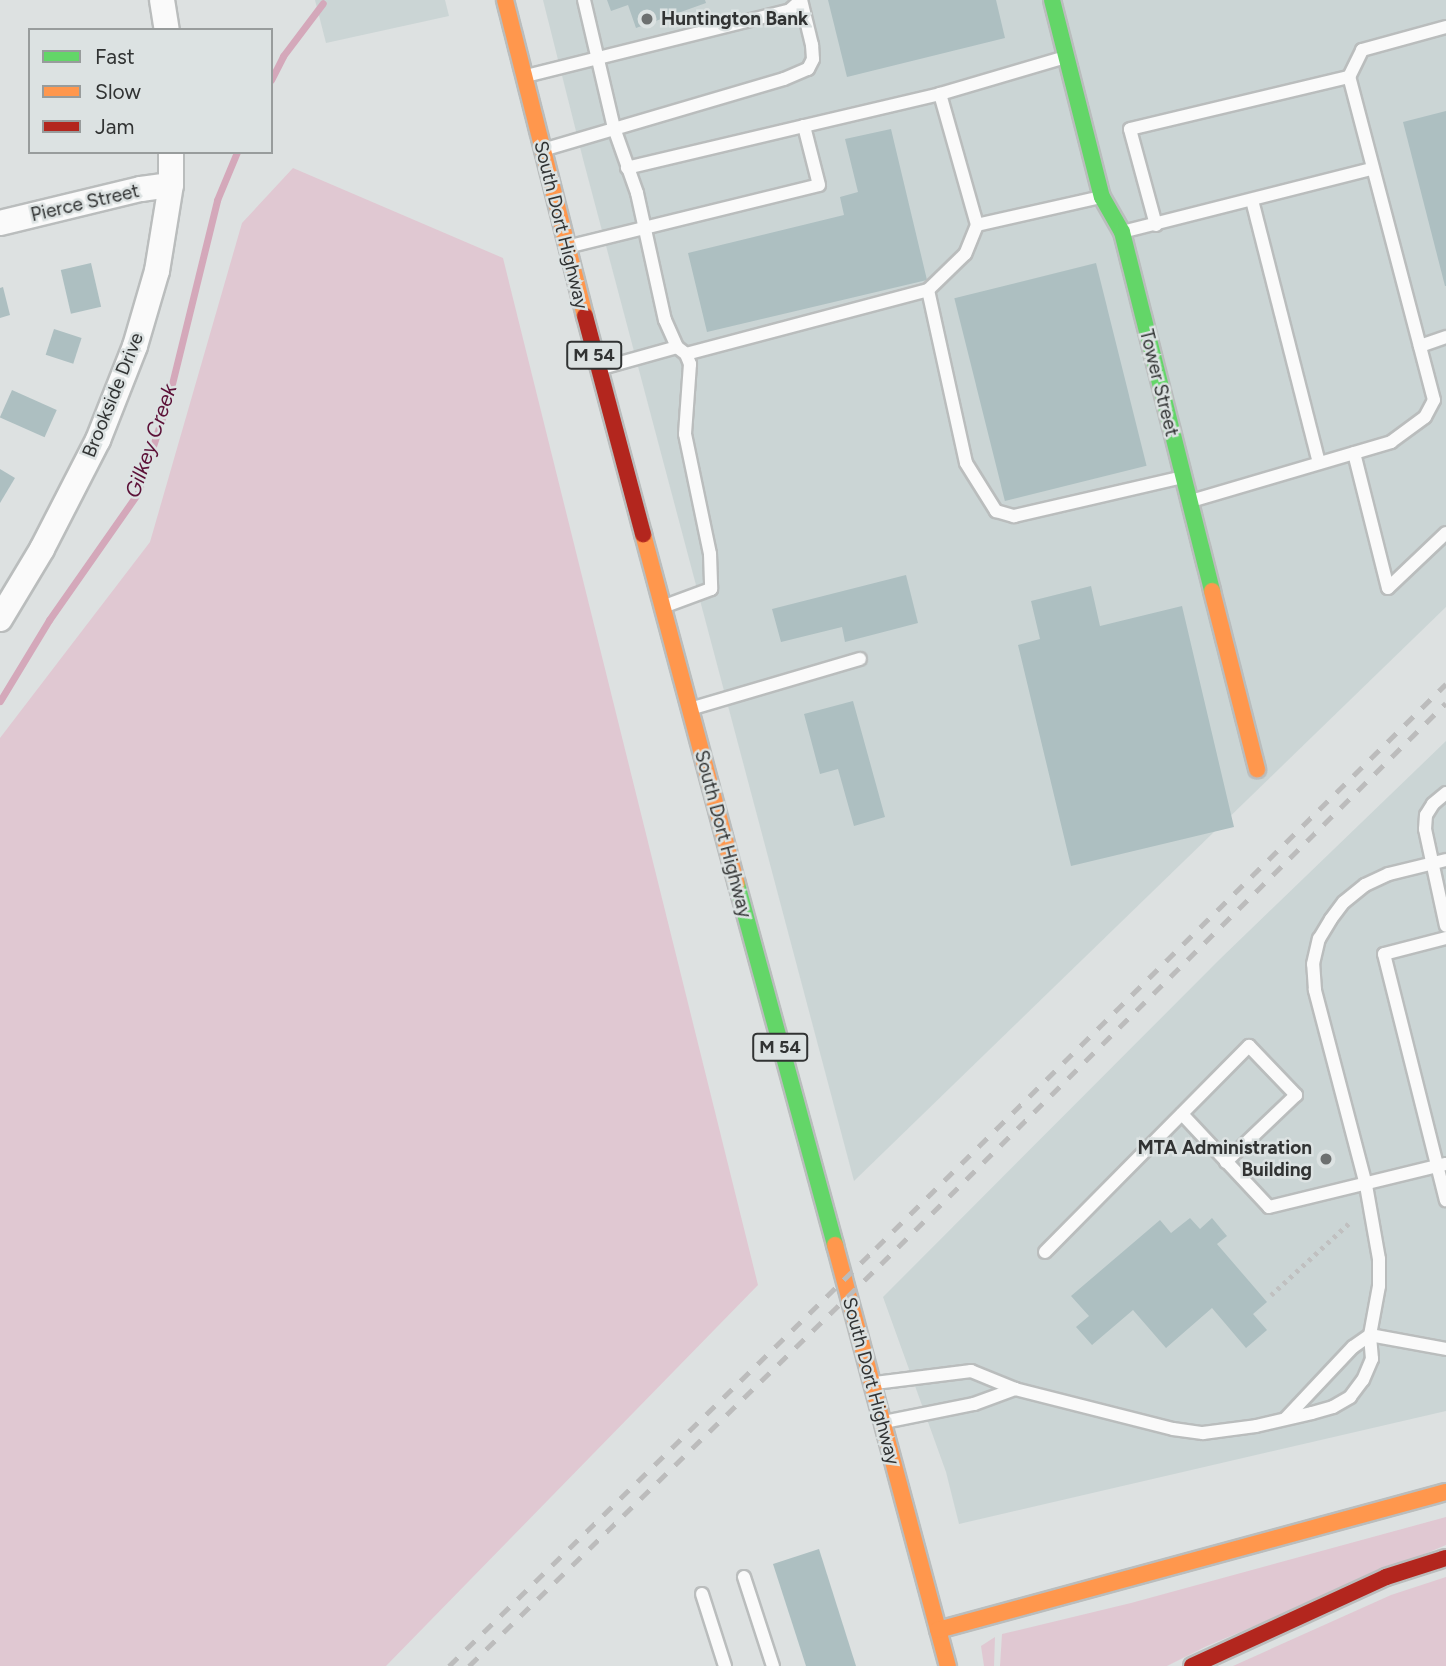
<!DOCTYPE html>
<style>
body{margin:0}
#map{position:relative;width:1446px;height:1666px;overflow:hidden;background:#dde1e1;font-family:Figtree,sans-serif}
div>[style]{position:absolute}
.built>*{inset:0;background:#cbd5d5}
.green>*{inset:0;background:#e0c8d2}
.stream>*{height:7px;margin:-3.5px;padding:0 3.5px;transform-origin:3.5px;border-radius:3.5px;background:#d4a8ba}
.building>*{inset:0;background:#adbfc1;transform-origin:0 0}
.path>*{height:4.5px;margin-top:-2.25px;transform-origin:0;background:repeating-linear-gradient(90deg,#c0c0c0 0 3.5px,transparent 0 8.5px)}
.roads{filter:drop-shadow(2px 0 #babdbd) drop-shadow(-2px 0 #babdbd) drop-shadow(0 2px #babdbd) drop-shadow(0 -2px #babdbd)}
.lane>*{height:12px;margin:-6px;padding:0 6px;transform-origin:6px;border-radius:6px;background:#fafafa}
.street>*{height:24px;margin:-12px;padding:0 12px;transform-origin:12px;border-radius:12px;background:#fafafa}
.fast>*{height:16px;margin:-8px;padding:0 8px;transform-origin:8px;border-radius:8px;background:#63d668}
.slow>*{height:16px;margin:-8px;padding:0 8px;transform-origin:8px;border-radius:8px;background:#ff974d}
.jam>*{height:16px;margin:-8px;padding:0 8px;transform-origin:8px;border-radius:8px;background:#b3261e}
.rail>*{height:5px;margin-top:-2.5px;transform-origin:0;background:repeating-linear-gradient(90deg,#bcbcbc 0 12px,transparent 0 24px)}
.dots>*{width:19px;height:19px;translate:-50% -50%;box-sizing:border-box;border:4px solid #dce2e2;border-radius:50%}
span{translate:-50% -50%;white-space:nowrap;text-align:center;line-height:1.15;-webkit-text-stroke:5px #dce2e2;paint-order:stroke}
.shield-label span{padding:2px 5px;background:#dce2e2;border:2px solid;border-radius:5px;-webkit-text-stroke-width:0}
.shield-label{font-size:18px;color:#313333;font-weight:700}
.poi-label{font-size:19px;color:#313333;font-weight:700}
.left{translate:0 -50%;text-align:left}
.right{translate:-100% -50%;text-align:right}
.street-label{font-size:19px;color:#313333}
.water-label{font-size:21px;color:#5c1037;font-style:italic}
.legend{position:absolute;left:28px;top:28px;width:245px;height:126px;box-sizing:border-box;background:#dce2e2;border:2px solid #989c9c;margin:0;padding:9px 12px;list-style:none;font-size:21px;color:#313333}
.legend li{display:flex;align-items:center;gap:14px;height:35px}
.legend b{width:35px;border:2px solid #989c9c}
</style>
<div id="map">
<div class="built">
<div style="clip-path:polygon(315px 0,445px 0,449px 16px,326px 43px)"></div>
<div style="clip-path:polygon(543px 0,1446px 0,1446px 607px,854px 1181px,583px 159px)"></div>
<div style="clip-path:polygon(1446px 741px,1446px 1411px,959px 1524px,946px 1472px,883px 1297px,1220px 959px)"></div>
</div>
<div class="green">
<div style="clip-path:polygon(293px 168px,503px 258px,758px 1285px,386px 1666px,0 1666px,0 738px,150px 542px,242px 223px)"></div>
<div style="clip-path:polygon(1446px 1517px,1446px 1545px,1207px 1646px,1167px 1666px,1000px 1666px,1002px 1634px,1131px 1603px)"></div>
<div style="clip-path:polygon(1446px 1577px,1446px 1666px,1233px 1666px,1391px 1595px)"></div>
<div style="clip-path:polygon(995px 1637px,994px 1666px,984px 1666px,981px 1646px)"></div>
</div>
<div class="stream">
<div style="left:271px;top:80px;width:27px;rotate:-63deg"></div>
<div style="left:283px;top:56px;width:66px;rotate:-53deg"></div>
<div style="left:0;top:701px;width:95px;rotate:-58.8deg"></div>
<div style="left:49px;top:620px;width:155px;rotate:-55deg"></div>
<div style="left:138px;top:493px;width:102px;rotate:-72.3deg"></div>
<div style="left:169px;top:396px;width:202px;rotate:-76.2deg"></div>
<div style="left:217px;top:200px;width:52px;rotate:-67.4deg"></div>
</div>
<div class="building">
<div style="clip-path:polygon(607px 0,705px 0,706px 3px,636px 28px,628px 5px,611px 11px)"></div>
<div style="clip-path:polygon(828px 0,996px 0,1005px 38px,847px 77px)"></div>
<div style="clip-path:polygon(1446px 111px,1446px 286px,1445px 286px,1403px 122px)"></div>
<div style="clip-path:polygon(891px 129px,927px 280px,707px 332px,688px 253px,844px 215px,840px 197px,858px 192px,845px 139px)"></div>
<div style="left:91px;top:263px;width:45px;height:31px;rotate:77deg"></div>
<div style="left:1096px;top:263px;width:209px;height:146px;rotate:76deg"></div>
<div style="clip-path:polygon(3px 287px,10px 315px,0 318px,0 288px)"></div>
<div style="left:54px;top:329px;width:29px;height:27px;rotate:18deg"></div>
<div style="left:12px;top:390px;width:49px;height:30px;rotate:24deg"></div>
<div style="clip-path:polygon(0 469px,15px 478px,0 503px)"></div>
<div style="clip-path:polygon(906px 575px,918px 623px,845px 642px,842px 627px,781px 642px,772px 609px)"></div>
<div style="clip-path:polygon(1091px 586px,1100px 626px,1182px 606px,1234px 827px,1071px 866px,1018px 645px,1040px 639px,1031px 601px)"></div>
<div style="clip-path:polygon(853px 701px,885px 817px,854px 826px,838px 769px,820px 774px,804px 714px)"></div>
<div style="clip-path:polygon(1190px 1218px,1200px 1229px,1212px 1218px,1227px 1236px,1217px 1244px,1267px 1302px,1253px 1314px,1267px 1330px,1246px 1348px,1212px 1308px,1166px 1348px,1133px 1310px,1092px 1345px,1076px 1327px,1089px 1316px,1071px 1296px,1160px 1220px,1171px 1233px)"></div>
<div style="clip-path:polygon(819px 1549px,856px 1666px,806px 1666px,773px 1564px)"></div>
</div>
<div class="path">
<div style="left:1271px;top:1295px;width:106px;rotate:-42.7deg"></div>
</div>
<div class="roads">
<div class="lane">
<div style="left:584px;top:0;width:131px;rotate:76.8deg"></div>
<div style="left:614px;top:128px;width:69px;rotate:70.5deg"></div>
<div style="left:637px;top:193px;width:130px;rotate:77.6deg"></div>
<div style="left:665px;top:320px;width:30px;rotate:66deg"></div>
<div style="left:677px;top:347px;width:11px;rotate:38deg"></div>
<div style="left:686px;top:354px;width:11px;rotate:68deg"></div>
<div style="left:690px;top:364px;width:70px;rotate:94.1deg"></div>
<div style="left:685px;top:434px;width:123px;rotate:78.2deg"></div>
<div style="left:710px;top:554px;width:35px;rotate:88deg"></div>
<div style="left:711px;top:589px;width:49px;rotate:159.7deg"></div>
<div style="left:526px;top:76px;width:272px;rotate:-14deg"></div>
<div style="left:790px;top:10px;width:15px;rotate:-42deg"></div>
<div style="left:940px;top:94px;width:136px;rotate:74.2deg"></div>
<div style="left:804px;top:126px;width:140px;rotate:-13.2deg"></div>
<div style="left:940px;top:94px;width:131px;rotate:-16.4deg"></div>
<div style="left:546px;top:149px;width:248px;rotate:-16.4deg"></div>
<div style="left:784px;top:79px;width:26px;rotate:-23deg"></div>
<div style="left:808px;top:69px;width:11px;rotate:-63deg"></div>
<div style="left:813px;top:59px;width:14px;rotate:-94deg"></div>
<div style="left:812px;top:45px;width:46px;rotate:-103.7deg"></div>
<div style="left:1101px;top:197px;width:127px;rotate:167.3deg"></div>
<div style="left:977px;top:225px;width:31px;rotate:112deg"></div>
<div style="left:965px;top:254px;width:52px;rotate:135.8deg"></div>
<div style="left:928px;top:290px;width:177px;rotate:77.6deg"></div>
<div style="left:966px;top:463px;width:57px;rotate:58deg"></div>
<div style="left:996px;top:511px;width:19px;rotate:16deg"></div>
<div style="left:1014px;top:516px;width:173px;rotate:-13deg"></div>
<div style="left:1252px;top:200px;width:271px;rotate:75.7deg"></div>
<div style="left:1156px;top:225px;width:99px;rotate:-105.2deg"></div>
<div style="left:1130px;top:129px;width:225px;rotate:-13.4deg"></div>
<div style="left:1122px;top:232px;width:257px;rotate:-14.2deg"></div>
<div style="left:571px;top:246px;width:255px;rotate:-13.8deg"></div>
<div style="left:819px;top:185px;width:61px;rotate:-104.3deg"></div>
<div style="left:804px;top:126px;width:182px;rotate:166.7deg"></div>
<div style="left:1420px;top:346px;width:28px;rotate:-19deg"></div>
<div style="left:686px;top:354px;width:250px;rotate:-14.8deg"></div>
<div style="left:602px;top:368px;width:78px;rotate:-15.6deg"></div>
<div style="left:1354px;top:453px;width:139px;rotate:75.9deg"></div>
<div style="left:1388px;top:588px;width:80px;rotate:-43.5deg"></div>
<div style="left:1191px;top:501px;width:209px;rotate:-16.4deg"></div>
<div style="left:1391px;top:442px;width:42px;rotate:-36.3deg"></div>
<div style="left:1425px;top:417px;width:19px;rotate:-62deg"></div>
<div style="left:1434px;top:400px;width:334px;rotate:-104.7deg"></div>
<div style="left:1349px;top:77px;width:30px;rotate:-64deg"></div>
<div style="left:1362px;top:50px;width:87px;rotate:-15.3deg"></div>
<div style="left:693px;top:708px;width:174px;rotate:-16.4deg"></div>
<div style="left:1446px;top:793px;width:17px;rotate:140deg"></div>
<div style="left:1433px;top:804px;width:13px;rotate:122deg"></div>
<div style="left:1426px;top:815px;width:14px;rotate:94deg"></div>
<div style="left:1425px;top:829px;width:99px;rotate:77.8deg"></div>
<div style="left:1446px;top:938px;width:64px;rotate:165.5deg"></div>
<div style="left:1384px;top:954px;width:254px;rotate:75.9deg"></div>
<div style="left:1182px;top:1114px;width:127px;rotate:46.9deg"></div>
<div style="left:1269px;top:1207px;width:182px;rotate:-13.7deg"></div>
<div style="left:1045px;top:1252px;width:290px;rotate:-45.3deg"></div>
<div style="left:1249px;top:1046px;width:68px;rotate:46.2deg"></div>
<div style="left:1296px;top:1095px;width:97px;rotate:136.3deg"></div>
<div style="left:875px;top:1383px;width:97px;rotate:-7.1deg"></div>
<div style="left:971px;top:1371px;width:48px;rotate:22.2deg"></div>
<div style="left:1015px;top:1389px;width:163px;rotate:14.2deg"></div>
<div style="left:1173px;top:1429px;width:30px;rotate:8deg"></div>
<div style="left:1203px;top:1433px;width:53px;rotate:-7.5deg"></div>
<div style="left:1256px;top:1426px;width:57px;rotate:-13.1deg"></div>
<div style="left:1312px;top:1413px;width:22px;rotate:-16deg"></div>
<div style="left:1333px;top:1407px;width:20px;rotate:-30deg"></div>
<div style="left:1350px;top:1397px;width:21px;rotate:-53deg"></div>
<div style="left:1363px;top:1380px;width:23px;rotate:-67deg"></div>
<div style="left:1372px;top:1359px;width:24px;rotate:-95deg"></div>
<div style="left:1370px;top:1335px;width:50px;rotate:-79.6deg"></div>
<div style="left:1379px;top:1286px;width:27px;rotate:-90deg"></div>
<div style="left:1379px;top:1259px;width:75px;rotate:-100deg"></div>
<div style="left:1366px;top:1185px;width:202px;rotate:-104.7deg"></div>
<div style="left:1315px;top:990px;width:26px;rotate:-94deg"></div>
<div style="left:1313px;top:964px;width:26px;rotate:-77deg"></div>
<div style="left:1319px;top:939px;width:23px;rotate:-59deg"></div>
<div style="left:1331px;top:919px;width:21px;rotate:-53deg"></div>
<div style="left:1344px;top:902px;width:27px;rotate:-39deg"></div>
<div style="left:1365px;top:885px;width:26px;rotate:-25deg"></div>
<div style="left:1389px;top:874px;width:59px;rotate:-13.8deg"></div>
<div style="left:1286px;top:1418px;width:98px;rotate:-46.7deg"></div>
<div style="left:1353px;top:1347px;width:21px;rotate:-35deg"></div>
<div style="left:1370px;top:1335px;width:77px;rotate:10.4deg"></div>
<div style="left:884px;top:1422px;width:92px;rotate:-11.3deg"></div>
<div style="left:974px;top:1404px;width:44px;rotate:-20.1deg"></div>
<div style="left:744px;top:1577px;width:94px;rotate:72deg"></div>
<div style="left:702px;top:1594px;width:76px;rotate:72.3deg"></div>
</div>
<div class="street">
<div style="left:162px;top:0;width:30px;rotate:81deg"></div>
<div style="left:0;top:223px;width:145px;rotate:-13.6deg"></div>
<div style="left:141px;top:189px;width:30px;rotate:-8deg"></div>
<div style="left:0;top:619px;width:82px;rotate:-59deg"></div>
<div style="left:42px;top:549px;width:123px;rotate:-62.8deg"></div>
<div style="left:98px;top:440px;width:101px;rotate:-68.5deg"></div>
<div style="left:135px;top:346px;width:78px;rotate:-73.7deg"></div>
<div style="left:157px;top:271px;width:87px;rotate:-80.8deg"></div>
<div style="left:171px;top:185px;width:33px;rotate:-90deg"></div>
</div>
<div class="fast">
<div style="left:1052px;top:0;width:203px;rotate:75.8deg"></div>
<div style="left:1102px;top:197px;width:40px;rotate:60.3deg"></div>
<div style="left:1122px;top:232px;width:370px;rotate:75.9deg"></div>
<div style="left:737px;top:884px;width:374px;rotate:74.8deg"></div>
</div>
<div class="slow">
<div style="left:505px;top:0;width:326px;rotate:75.8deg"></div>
<div style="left:643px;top:534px;width:362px;rotate:75deg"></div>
<div style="left:1212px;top:591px;width:184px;rotate:75.8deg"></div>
<div style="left:835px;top:1245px;width:436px;rotate:75deg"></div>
<div style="left:938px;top:1630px;width:526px;rotate:-15.2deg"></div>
</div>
<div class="jam">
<div style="left:585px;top:316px;width:226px;rotate:75.1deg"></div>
<div style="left:1192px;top:1666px;width:213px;rotate:-24.6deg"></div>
<div style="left:1386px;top:1577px;width:63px;rotate:-17.6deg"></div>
</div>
</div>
<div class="rail">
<div style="left:449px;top:1666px;width:598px;rotate:-44.39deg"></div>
<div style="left:876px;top:1248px;width:802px;rotate:-44.7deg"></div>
<div style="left:469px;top:1666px;width:576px;rotate:-44.3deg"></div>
<div style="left:881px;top:1264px;width:796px;rotate:-44.8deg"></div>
</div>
<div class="dots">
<div style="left:647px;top:19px;background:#6d7070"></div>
<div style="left:1326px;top:1159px;background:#6d7070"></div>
</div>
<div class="shield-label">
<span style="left:594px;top:355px">M 54</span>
<span style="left:780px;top:1047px">M 54</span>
</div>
<div class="poi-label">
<span class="left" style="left:661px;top:19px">Huntington Bank</span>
<span class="right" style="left:1312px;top:1159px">MTA Administration<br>Building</span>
</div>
<div class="street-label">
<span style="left:85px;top:203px;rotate:-13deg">Pierce Street</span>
<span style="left:561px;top:225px;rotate:76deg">South Dort Highway</span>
<span style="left:1159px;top:383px;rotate:76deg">Tower Street</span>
<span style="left:113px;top:395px;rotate:-68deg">Brookside Drive</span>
<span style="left:723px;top:834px;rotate:75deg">South Dort Highway</span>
<span style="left:871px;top:1381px;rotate:75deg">South Dort Highway</span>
</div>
<div class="water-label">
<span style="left:151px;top:441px;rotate:-71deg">Gilkey Creek</span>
</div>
<ul class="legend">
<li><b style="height:9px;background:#63d668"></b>Fast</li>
<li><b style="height:9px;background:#ff974d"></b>Slow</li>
<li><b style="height:9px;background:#b3261e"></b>Jam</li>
</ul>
</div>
